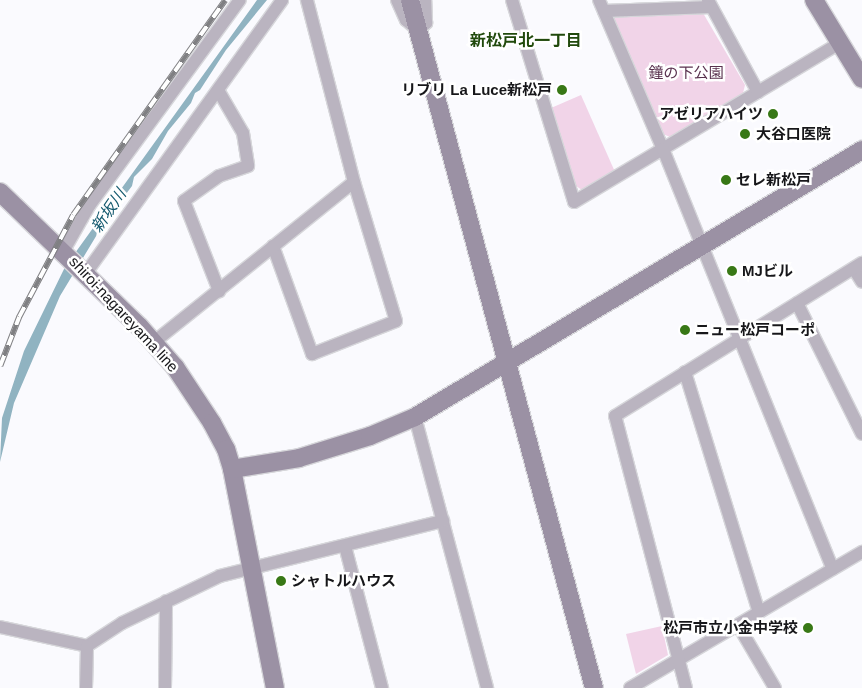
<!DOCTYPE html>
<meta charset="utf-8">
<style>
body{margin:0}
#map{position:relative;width:862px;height:688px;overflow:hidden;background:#fafafe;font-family:Helvetica,"Noto Sans JP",sans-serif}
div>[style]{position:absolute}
.green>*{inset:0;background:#f1d4e8}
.water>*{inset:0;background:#90b3c1}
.roads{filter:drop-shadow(1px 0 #d6d6da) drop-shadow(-1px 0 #d6d6da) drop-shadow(0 1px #d6d6da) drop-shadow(0 -1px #d6d6da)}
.street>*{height:12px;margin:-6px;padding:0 6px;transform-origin:6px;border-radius:6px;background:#bab4c0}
.secondary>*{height:18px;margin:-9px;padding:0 9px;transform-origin:9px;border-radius:9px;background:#9b91a4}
.rail>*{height:5.5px;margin-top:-2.75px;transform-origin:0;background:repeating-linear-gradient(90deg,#fff 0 11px,#808083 0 22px);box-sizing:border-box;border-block:1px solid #808083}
.dots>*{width:14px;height:14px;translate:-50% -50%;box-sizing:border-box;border:2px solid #fff;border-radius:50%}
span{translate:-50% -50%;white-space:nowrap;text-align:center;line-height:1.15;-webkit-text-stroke:5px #fff;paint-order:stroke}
.park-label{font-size:15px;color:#59314e}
.poi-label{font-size:15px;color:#17171a;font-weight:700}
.right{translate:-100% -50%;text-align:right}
.left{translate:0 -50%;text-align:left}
.street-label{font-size:15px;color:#17171a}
.neighbourhood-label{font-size:16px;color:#214a0c;font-weight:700}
.water-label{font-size:16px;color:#13596e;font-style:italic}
</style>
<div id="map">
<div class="green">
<div style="clip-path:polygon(703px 13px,745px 85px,743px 93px,670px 137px,663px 134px,610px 16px)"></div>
<div style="clip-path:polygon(581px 95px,615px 172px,582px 190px,573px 184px,551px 108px)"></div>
<div style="clip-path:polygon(662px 626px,668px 655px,636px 674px,626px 634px)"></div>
</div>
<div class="water">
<div style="clip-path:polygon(257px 0,267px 0,226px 50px,200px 90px,195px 93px,191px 103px,168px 131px,152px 159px,134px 177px,132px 186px,104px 223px,60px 296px,14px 403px,0 462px,2px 418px,24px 351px,65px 267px)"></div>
</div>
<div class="roads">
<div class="street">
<div style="left:397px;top:0;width:22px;rotate:66deg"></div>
<div style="left:406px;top:20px;width:16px;rotate:40deg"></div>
<div style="left:418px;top:30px;width:11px;rotate:-41deg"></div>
<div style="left:426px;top:23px;width:23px;rotate:-92deg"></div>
<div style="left:512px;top:0;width:211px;rotate:72.9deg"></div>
<div style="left:574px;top:202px;width:310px;rotate:-30.9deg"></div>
<div style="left:599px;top:0;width:162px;rotate:66.8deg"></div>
<div style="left:663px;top:149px;width:453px;rotate:68deg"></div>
<div style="left:708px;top:0;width:105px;rotate:61.5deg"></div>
<div style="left:604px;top:11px;width:107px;rotate:-2.1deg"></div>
<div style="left:218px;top:90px;width:50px;rotate:59.8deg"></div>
<div style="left:243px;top:133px;width:33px;rotate:81deg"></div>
<div style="left:248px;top:166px;width:31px;rotate:161deg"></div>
<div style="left:219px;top:176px;width:43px;rotate:144.5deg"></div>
<div style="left:184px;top:201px;width:97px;rotate:68.7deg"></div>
<div style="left:273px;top:246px;width:115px;rotate:70.1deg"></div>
<div style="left:312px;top:354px;width:90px;rotate:-21.4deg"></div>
<div style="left:396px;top:321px;width:145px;rotate:-106.8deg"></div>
<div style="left:354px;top:182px;width:188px;rotate:-104.5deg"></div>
<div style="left:64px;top:250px;width:51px;rotate:-60.4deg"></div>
<div style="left:89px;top:206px;width:255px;rotate:-53.8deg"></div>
<div style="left:854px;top:269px;width:15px;rotate:58deg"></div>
<div style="left:86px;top:273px;width:336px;rotate:-54.3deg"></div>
<div style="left:797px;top:303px;width:146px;rotate:63.6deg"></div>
<div style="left:154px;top:342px;width:256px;rotate:-38.7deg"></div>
<div style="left:685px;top:372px;width:251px;rotate:72.9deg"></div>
<div style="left:415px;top:417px;width:280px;rotate:75.1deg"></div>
<div style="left:345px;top:546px;width:147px;rotate:75.4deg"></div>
<div style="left:738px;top:625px;width:73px;rotate:59.6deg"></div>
<div style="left:0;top:627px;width:89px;rotate:12.3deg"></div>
<div style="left:87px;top:646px;width:42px;rotate:-33.3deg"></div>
<div style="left:122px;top:623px;width:109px;rotate:-25.6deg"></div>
<div style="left:220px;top:576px;width:230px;rotate:-13.9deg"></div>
<div style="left:86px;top:688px;width:42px;rotate:-88.6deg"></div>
<div style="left:165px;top:688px;width:87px;rotate:-89.3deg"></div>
<div style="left:630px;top:688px;width:269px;rotate:-30.4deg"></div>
<div style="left:686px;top:688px;width:281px;rotate:-104.6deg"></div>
<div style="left:615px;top:416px;width:291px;rotate:-31.8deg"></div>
</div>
<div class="secondary">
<div style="left:410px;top:0;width:712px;rotate:75.03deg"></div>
<div style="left:814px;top:0;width:92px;rotate:58.7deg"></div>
<div style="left:0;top:192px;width:193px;rotate:44deg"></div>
<div style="left:139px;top:326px;width:55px;rotate:48.7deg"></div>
<div style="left:175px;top:367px;width:67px;rotate:56.5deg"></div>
<div style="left:212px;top:423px;width:30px;rotate:62deg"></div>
<div style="left:226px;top:449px;width:21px;rotate:73deg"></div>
<div style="left:232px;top:469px;width:223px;rotate:78.9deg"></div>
<div style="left:232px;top:469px;width:68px;rotate:-9.3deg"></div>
<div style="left:299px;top:458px;width:74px;rotate:-17.2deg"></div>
<div style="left:370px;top:436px;width:49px;rotate:-22.9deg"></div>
<div style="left:415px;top:417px;width:521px;rotate:-30.85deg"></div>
</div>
</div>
<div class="rail">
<div style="left:0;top:366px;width:53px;rotate:-68.8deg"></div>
<div style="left:19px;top:317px;width:115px;rotate:-62.1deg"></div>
<div style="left:73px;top:215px;width:263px;rotate:-54.7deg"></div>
</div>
<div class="dots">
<div style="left:562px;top:90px;background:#387816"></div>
<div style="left:773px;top:114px;background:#387816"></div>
<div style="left:745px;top:134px;background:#387816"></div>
<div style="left:726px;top:180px;background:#387816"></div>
<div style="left:732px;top:271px;background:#387816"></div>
<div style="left:685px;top:330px;background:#387816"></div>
<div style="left:281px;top:581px;background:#387816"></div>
<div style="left:808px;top:628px;background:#387816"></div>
</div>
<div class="park-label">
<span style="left:686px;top:73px">鐘の下公園</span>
</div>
<div class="poi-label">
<span class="right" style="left:552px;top:90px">リブリ La Luce新松戸</span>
<span class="right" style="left:763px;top:114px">アゼリアハイツ</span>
<span class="left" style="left:756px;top:134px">大谷口医院</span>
<span class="left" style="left:736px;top:180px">セレ新松戸</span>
<span class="left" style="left:742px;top:271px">MJビル</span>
<span class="left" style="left:695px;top:330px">ニュー松戸コーポ</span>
<span class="left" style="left:291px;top:581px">シャトルハウス</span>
<span class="right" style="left:798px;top:628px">松戸市立小金中学校</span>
</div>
<div class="street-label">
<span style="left:124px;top:314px;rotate:47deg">shiroi-nagareyama line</span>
</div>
<div class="neighbourhood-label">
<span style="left:526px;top:41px">新松戸北一丁目</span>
</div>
<div class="water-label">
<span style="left:109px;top:211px;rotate:-56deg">新坂川</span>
</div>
</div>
